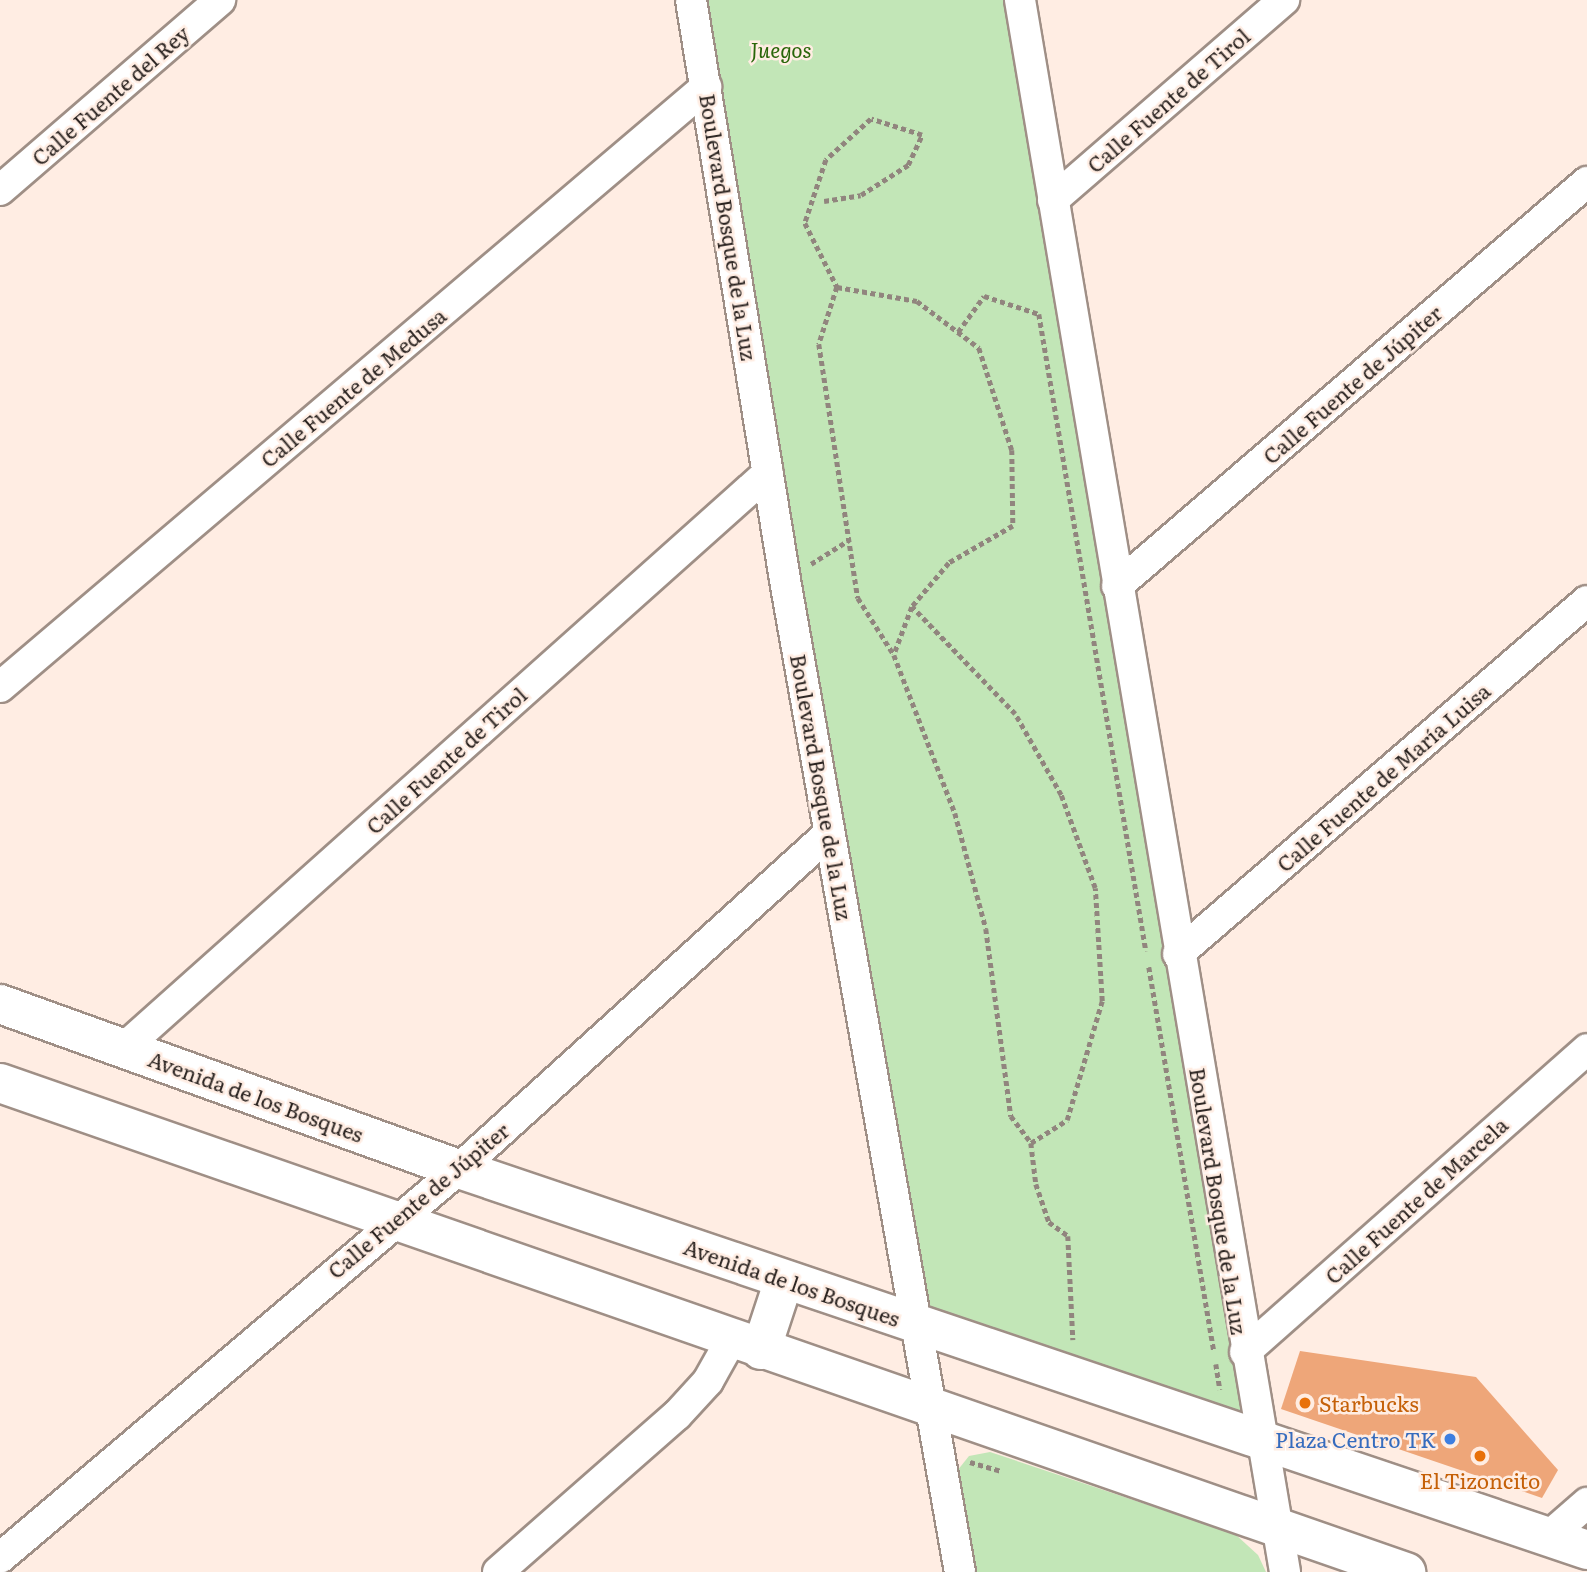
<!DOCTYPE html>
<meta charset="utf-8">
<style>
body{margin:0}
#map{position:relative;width:1587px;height:1572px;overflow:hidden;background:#ffede3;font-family:Literata,serif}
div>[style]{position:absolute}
.green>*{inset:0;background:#c2e6b7}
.building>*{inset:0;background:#eea679}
.path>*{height:4.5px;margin-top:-2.25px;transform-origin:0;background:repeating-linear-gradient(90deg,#91857e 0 5px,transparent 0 8.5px)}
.roads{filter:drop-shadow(2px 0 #9f8f86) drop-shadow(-2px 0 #9f8f86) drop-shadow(0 2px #9f8f86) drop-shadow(0 -2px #9f8f86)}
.street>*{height:30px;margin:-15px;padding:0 15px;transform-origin:15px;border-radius:15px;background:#fff}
.secondary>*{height:38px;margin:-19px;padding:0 19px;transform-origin:19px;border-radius:19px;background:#fff}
.dots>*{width:19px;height:19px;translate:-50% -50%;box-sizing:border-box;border:4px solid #ffede3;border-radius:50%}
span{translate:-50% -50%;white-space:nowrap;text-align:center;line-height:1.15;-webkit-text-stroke:5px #ffede3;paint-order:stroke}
.park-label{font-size:21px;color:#296609;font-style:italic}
.street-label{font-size:21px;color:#2a2320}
.food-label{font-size:21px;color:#c56008}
.left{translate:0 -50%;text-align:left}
.shop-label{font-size:21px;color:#366cbe}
.right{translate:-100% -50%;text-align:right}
</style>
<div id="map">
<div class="green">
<div style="clip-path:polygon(695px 0,1012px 0,1251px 1434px,913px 1319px)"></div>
<div style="clip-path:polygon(990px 1452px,1235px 1534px,1258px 1555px,1266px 1572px,970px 1572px,957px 1471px,969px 1456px)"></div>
</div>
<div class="building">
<div style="clip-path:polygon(1300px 1351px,1476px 1377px,1558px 1470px,1542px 1498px,1281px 1409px)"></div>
</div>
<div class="path">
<div style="left:824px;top:201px;width:37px;rotate:-9deg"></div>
<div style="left:861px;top:195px;width:56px;rotate:-32.6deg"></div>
<div style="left:908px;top:165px;width:33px;rotate:-65deg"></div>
<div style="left:922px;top:135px;width:53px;rotate:-162.6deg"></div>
<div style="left:871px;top:119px;width:61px;rotate:137.7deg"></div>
<div style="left:826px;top:160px;width:66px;rotate:108.4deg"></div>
<div style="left:805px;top:223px;width:72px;rotate:63.4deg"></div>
<div style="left:837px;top:287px;width:81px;rotate:9.9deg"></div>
<div style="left:917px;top:301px;width:78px;rotate:37.2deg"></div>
<div style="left:979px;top:348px;width:107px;rotate:72.1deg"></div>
<div style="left:1012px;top:450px;width:76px;rotate:89.2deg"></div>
<div style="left:1013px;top:526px;width:74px;rotate:150deg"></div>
<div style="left:949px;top:563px;width:57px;rotate:130.1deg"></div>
<div style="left:912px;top:607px;width:51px;rotate:110.6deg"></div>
<div style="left:894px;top:655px;width:169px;rotate:68.9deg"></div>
<div style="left:955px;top:813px;width:120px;rotate:75deg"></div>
<div style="left:986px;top:929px;width:189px;rotate:82.4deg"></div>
<div style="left:1011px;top:1116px;width:34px;rotate:53deg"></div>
<div style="left:1031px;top:1143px;width:43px;rotate:-32.6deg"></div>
<div style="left:1067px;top:1120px;width:124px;rotate:-73.6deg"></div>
<div style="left:1102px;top:1001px;width:113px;rotate:-93.5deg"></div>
<div style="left:1095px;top:888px;width:99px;rotate:-110.1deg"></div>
<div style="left:1061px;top:795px;width:93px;rotate:-119.6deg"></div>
<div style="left:1015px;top:714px;width:149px;rotate:-133.9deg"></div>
<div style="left:837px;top:287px;width:60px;rotate:107.5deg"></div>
<div style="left:819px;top:344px;width:257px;rotate:81.3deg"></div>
<div style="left:858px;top:598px;width:67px;rotate:57.7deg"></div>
<div style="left:1039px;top:314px;width:646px;rotate:80.46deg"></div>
<div style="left:958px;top:332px;width:44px;rotate:-54.2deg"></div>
<div style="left:984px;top:296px;width:58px;rotate:18.1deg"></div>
<div style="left:811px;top:564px;width:45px;rotate:-32.3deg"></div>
<div style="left:1149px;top:967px;width:390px;rotate:80.4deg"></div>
<div style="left:1031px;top:1143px;width:41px;rotate:83deg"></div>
<div style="left:1036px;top:1184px;width:40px;rotate:71.1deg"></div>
<div style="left:1049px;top:1222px;width:24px;rotate:36deg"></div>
<div style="left:1068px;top:1236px;width:104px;rotate:87.2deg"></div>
<div style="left:1216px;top:1364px;width:26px;rotate:81deg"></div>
<div style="left:970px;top:1462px;width:33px;rotate:16deg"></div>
</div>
<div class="roads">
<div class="street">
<div style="left:691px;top:0;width:588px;rotate:80.79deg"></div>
<div style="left:785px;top:580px;width:1007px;rotate:80deg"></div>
<div style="left:1020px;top:0;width:1594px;rotate:80.43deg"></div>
<div style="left:0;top:190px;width:291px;rotate:-40.8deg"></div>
<div style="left:1053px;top:200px;width:306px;rotate:-40.9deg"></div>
<div style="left:1117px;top:586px;width:620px;rotate:-40.68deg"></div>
<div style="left:0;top:687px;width:927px;rotate:-40.36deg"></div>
<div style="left:1178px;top:954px;width:540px;rotate:-40.8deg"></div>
<div style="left:124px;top:1048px;width:863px;rotate:-41.76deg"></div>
<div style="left:1245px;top:1352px;width:457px;rotate:-41.5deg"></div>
<div style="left:1548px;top:1537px;width:52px;rotate:-41.1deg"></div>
<div style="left:0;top:1558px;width:602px;rotate:-40.28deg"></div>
<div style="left:459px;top:1169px;width:499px;rotate:-42.2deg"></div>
<div style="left:498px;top:1572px;width:238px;rotate:-41.3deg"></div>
<div style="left:677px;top:1415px;width:46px;rotate:-47.6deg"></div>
<div style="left:708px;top:1381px;width:47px;rotate:-60.7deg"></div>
</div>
<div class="secondary">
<div style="left:0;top:1004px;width:488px;rotate:19.8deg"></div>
<div style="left:459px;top:1169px;width:1191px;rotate:18.66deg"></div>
<div style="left:0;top:1083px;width:1489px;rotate:19.18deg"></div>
<div style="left:761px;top:1350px;width:74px;rotate:-71.8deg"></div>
</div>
</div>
<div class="dots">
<div style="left:1305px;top:1403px;background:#e8710a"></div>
<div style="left:1450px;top:1439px;background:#3f7fe0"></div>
<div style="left:1480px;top:1456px;background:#e8710a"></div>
</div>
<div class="park-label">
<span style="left:781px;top:49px">Juegos</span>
</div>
<div class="street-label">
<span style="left:110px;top:95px;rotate:-41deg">Calle Fuente del Rey</span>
<span style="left:1168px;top:100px;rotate:-41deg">Calle Fuente de Tirol</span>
<span style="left:729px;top:227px;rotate:81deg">Boulevard Bosque de la Luz</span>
<span style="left:1352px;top:384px;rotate:-41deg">Calle Fuente de Júpiter</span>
<span style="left:353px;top:387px;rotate:-40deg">Calle Fuente de Medusa</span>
<span style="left:446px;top:760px;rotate:-42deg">Calle Fuente de Tirol</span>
<span style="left:1383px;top:777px;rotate:-41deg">Calle Fuente de María Luisa</span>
<span style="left:822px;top:787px;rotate:80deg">Boulevard Bosque de la Luz</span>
<span style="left:256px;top:1096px;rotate:20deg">Avenida de los Bosques</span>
<span style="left:418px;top:1200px;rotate:-40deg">Calle Fuente de Júpiter</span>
<span style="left:1416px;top:1200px;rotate:-42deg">Calle Fuente de Marcela</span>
<span style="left:1219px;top:1201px;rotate:81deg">Boulevard Bosque de la Luz</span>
<span style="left:792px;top:1282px;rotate:19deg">Avenida de los Bosques</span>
</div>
<div class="food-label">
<span class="left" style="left:1319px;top:1403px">Starbucks</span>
<span style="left:1480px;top:1480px">El Tizoncito</span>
</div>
<div class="shop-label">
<span class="right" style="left:1436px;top:1439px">Plaza Centro TK</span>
</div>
</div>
